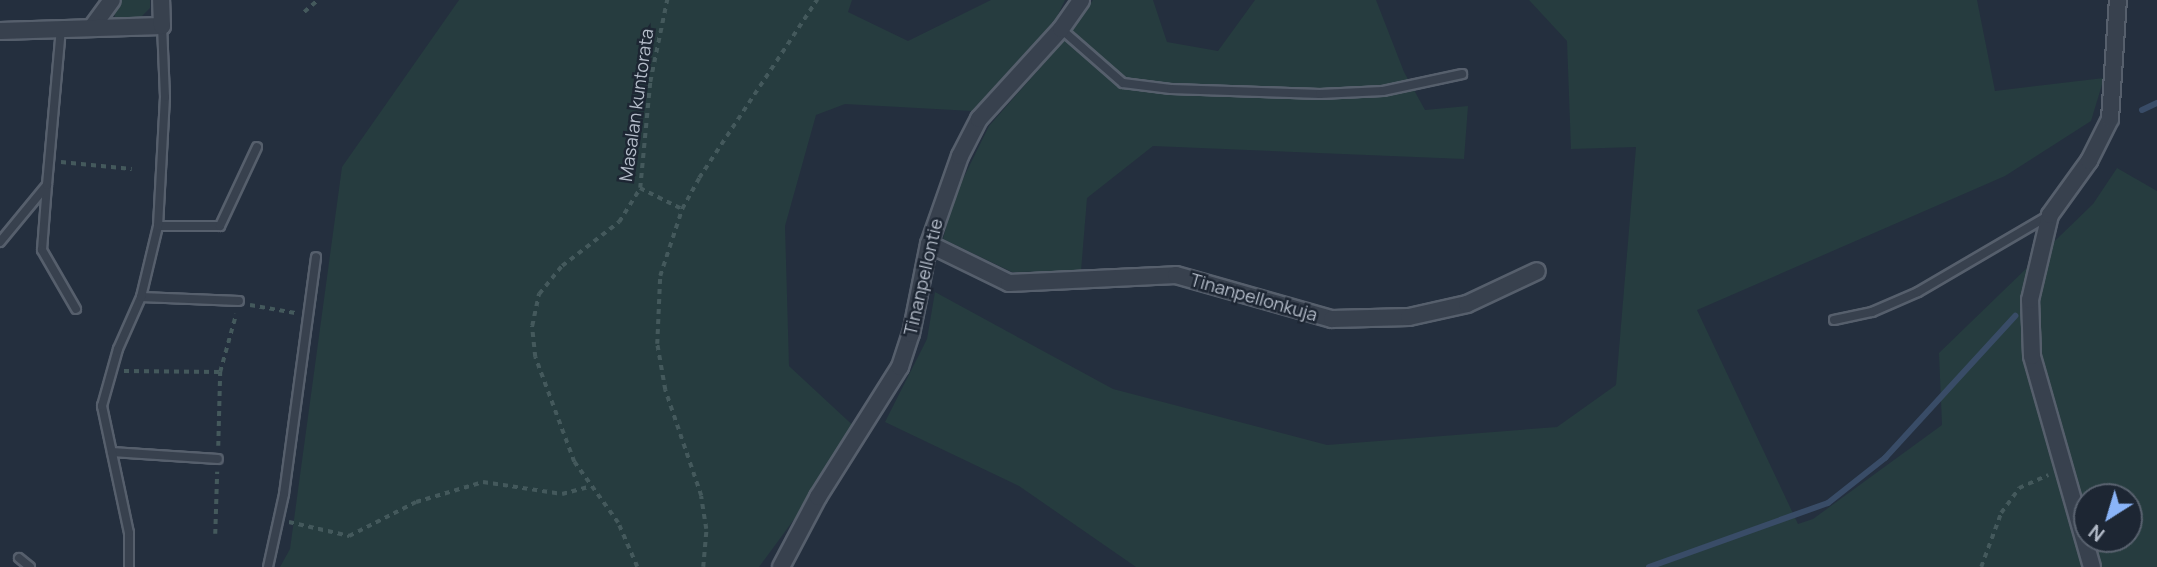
<!DOCTYPE html>
<style>
body{margin:0}
#map{position:relative;width:2157px;height:567px;overflow:hidden;background:#242f3e;font-family:Manrope,sans-serif}
div>[style]{position:absolute}
.green>*{inset:0;background:#263c3f}
.stream>*{height:6px;margin:-3px;padding:0 3px;transform-origin:3px;border-radius:3px;background:#394c67}
.path>*{height:3.5px;margin-top:-1.75px;transform-origin:0;background:repeating-linear-gradient(90deg,#44595c 0 5px,transparent 0 10px)}
.roads{filter:drop-shadow(2px 0 #565f6c) drop-shadow(-2px 0 #565f6c) drop-shadow(0 2px #565f6c) drop-shadow(0 -2px #565f6c)}
.service>*{height:8px;margin:-4px;padding:0 4px;transform-origin:4px;border-radius:4px;background:#38414e}
.minor>*{height:16px;margin:-8px;padding:0 8px;transform-origin:8px;border-radius:8px;background:#38414e}
span{translate:-50% -50%;white-space:nowrap;text-align:center;line-height:1.15;-webkit-text-stroke:5px #1d2633;paint-order:stroke}
.street-label{font-size:18px;color:#b4bcc9}
.north{position:absolute;left:2073px;top:483px;width:70px;height:70px;box-sizing:border-box;background:#1d2633;border:2px solid #59626f;border-radius:50%;rotate:217deg;font-size:19px;font-weight:700;line-height:28px;text-align:center;color:#b4bcc9}
.north::after{content:'';display:block;margin:auto;width:24px;height:32px;background:#8ab4f8;clip-path:polygon(50% 0,100% 100%,50% 72%,0 100%)}
</style>
<div id="map">
<div class="green">
<div style="clip-path:polygon(121px 0,150px 0,150px 8px,140px 18px,115px 17px,113px 10px)"></div>
<div style="clip-path:polygon(459px 0,852px 0,848px 12px,908px 41px,991px 0,1065px 0,1056px 19px,972px 111px,845px 104px,816px 115px,785px 226px,789px 366px,859px 431px,759px 567px,280px 567px,290px 549px,342px 167px)"></div>
<div style="clip-path:polygon(1093px 0,1153px 0,1167px 42px,1218px 51px,1255px 0,1376px 0,1404px 72px,1425px 110px,1468px 106px,1464px 159px,1153px 146px,1087px 198px,1081px 271px,1012px 272px,943px 239px,954px 197px,989px 126px,1056px 50px)"></div>
<div style="clip-path:polygon(evenodd,1529px 0,1977px 0,1995px 91px,2104px 78px,2091px 121px,2005px 176px,1697px 310px,1798px 524px,1813px 519px,1942px 425px,1939px 353px,2093px 204px,2117px 168px,2157px 191px,2157px 567px,1136px 567px,1019px 486px,885px 422px,927px 339px,935px 292px,1113px 389px,1327px 445px,1557px 427px,1616px 385px,1636px 147px,1571px 149px,1567px 41px,1529px 0,2087px 497px,2129px 497px,2129px 539px,2087px 539px,2087px 497px)"></div>
</div>
<div class="stream">
<div style="left:2142px;top:110px;width:17px;rotate:-25deg"></div>
<div style="left:1649px;top:567px;width:190px;rotate:-19.7deg"></div>
<div style="left:1828px;top:503px;width:73px;rotate:-38.3deg"></div>
<div style="left:1885px;top:458px;width:193px;rotate:-47.5deg"></div>
</div>
<div class="path">
<div style="left:304px;top:12px;width:18px;rotate:-41deg"></div>
<div style="left:61px;top:162px;width:71px;rotate:5.6deg"></div>
<div style="left:640px;top:188px;width:47px;rotate:26.6deg"></div>
<div style="left:250px;top:305px;width:46px;rotate:10.1deg"></div>
<div style="left:124px;top:371px;width:96px;rotate:0.6deg"></div>
<div style="left:218px;top:446px;width:74px;rotate:-88.5deg"></div>
<div style="left:220px;top:372px;width:60px;rotate:-74.6deg"></div>
<div style="left:289px;top:522px;width:62px;rotate:13.1deg"></div>
<div style="left:349px;top:536px;width:75px;rotate:-26.9deg"></div>
<div style="left:416px;top:502px;width:70px;rotate:-16.6deg"></div>
<div style="left:483px;top:482px;width:80px;rotate:8.6deg"></div>
<div style="left:562px;top:494px;width:30px;rotate:-15deg"></div>
<div style="left:215px;top:534px;width:62px;rotate:-88.2deg"></div>
<div style="left:637px;top:567px;width:48px;rotate:-113.4deg"></div>
<div style="left:618px;top:523px;width:75px;rotate:-125.8deg"></div>
<div style="left:574px;top:462px;width:112px;rotate:-110.4deg"></div>
<div style="left:535px;top:357px;width:31px;rotate:-96deg"></div>
<div style="left:532px;top:326px;width:33px;rotate:-78deg"></div>
<div style="left:539px;top:294px;width:36px;rotate:-51deg"></div>
<div style="left:562px;top:266px;width:72px;rotate:-37.7deg"></div>
<div style="left:619px;top:222px;width:40px;rotate:-58deg"></div>
<div style="left:640px;top:188px;width:106px;rotate:-84.6deg"></div>
<div style="left:650px;top:82px;width:84px;rotate:-78.3deg"></div>
<div style="left:703px;top:567px;width:38px;rotate:-85deg"></div>
<div style="left:706px;top:529px;width:33px;rotate:-99deg"></div>
<div style="left:701px;top:496px;width:112px;rotate:-108.8deg"></div>
<div style="left:665px;top:390px;width:47px;rotate:-99.9deg"></div>
<div style="left:657px;top:344px;width:68px;rotate:-87.5deg"></div>
<div style="left:660px;top:276px;width:71px;rotate:-71.8deg"></div>
<div style="left:682px;top:209px;width:35px;rotate:-61deg"></div>
<div style="left:699px;top:178px;width:214px;rotate:-56.5deg"></div>
<div style="left:1981px;top:567px;width:58px;rotate:-69.7deg"></div>
<div style="left:2001px;top:513px;width:31px;rotate:-54deg"></div>
<div style="left:2019px;top:488px;width:32px;rotate:-24deg"></div>
</div>
<div class="roads">
<div class="service">
<div style="left:1061px;top:29px;width:82px;rotate:41.1deg"></div>
<div style="left:1123px;top:83px;width:48px;rotate:7.1deg"></div>
<div style="left:1171px;top:89px;width:149px;rotate:1.9deg"></div>
<div style="left:1320px;top:94px;width:63px;rotate:-2.7deg"></div>
<div style="left:1383px;top:91px;width:81px;rotate:-12.1deg"></div>
<div style="left:47px;top:185px;width:65px;rotate:94.4deg"></div>
<div style="left:42px;top:250px;width:68px;rotate:60deg"></div>
<div style="left:158px;top:226px;width:62px"></div>
<div style="left:220px;top:226px;width:87px;rotate:-64.9deg"></div>
<div style="left:0;top:242px;width:74px;rotate:-50.5deg"></div>
<div style="left:47px;top:185px;width:159px;rotate:-84.9deg"></div>
<div style="left:141px;top:297px;width:98px;rotate:2.3deg"></div>
<div style="left:1834px;top:320px;width:39px;rotate:-12deg"></div>
<div style="left:1872px;top:312px;width:50px;rotate:-23.5deg"></div>
<div style="left:1918px;top:292px;width:153px;rotate:-30.3deg"></div>
<div style="left:112px;top:452px;width:106px;rotate:3.8deg"></div>
<div style="left:19px;top:558px;width:14px;rotate:39deg"></div>
<div style="left:129px;top:567px;width:34px;rotate:-90deg"></div>
<div style="left:129px;top:533px;width:130px;rotate:-102deg"></div>
<div style="left:102px;top:406px;width:59px;rotate:-74.3deg"></div>
<div style="left:118px;top:349px;width:57px;rotate:-66.1deg"></div>
<div style="left:141px;top:297px;width:73px;rotate:-76.5deg"></div>
<div style="left:158px;top:226px;width:129px;rotate:-86.9deg"></div>
<div style="left:165px;top:97px;width:71px;rotate:-92.4deg"></div>
<div style="left:268px;top:567px;width:75px;rotate:-77.6deg"></div>
<div style="left:284px;top:494px;width:239px;rotate:-82.3deg"></div>
</div>
<div class="minor">
<div style="left:93px;top:26px;width:32px;rotate:-54deg"></div>
<div style="left:0;top:31px;width:162px;rotate:-1.8deg"></div>
<div style="left:162px;top:26px;width:26px;rotate:-92deg"></div>
<div style="left:929px;top:244px;width:89px;rotate:26deg"></div>
<div style="left:1009px;top:283px;width:167px;rotate:-2.7deg"></div>
<div style="left:1176px;top:275px;width:162px;rotate:15.8deg"></div>
<div style="left:1332px;top:319px;width:77px;rotate:-1.5deg"></div>
<div style="left:1409px;top:317px;width:59px;rotate:-12.6deg"></div>
<div style="left:1467px;top:304px;width:77px;rotate:-25.2deg"></div>
<div style="left:781px;top:567px;width:79px;rotate:-62.1deg"></div>
<div style="left:818px;top:497px;width:154px;rotate:-57.8deg"></div>
<div style="left:900px;top:367px;width:35px;rotate:-72deg"></div>
<div style="left:911px;top:334px;width:92px;rotate:-78.7deg"></div>
<div style="left:929px;top:244px;width:93px;rotate:-70.6deg"></div>
<div style="left:960px;top:156px;width:42px;rotate:-62.8deg"></div>
<div style="left:979px;top:119px;width:122px;rotate:-47.7deg"></div>
<div style="left:1061px;top:29px;width:35px;rotate:-55deg"></div>
<div style="left:2092px;top:567px;width:219px;rotate:-105.9deg"></div>
<div style="left:2032px;top:356px;width:56px;rotate:-92deg"></div>
<div style="left:2030px;top:300px;width:87px;rotate:-76.8deg"></div>
<div style="left:2050px;top:215px;width:67px;rotate:-54.2deg"></div>
<div style="left:2089px;top:161px;width:47px;rotate:-63.4deg"></div>
<div style="left:2110px;top:119px;width:119px;rotate:-86.2deg"></div>
</div>
</div>
<div class="street-label">
<span style="left:636px;top:105px;rotate:-82deg">Masalan kuntorata</span>
<span style="left:923px;top:277px;rotate:-77deg">Tinanpellontie</span>
<span style="left:1254px;top:297px;rotate:16deg">Tinanpellonkuja</span>
</div>
<div class="north">N</div>
</div>
